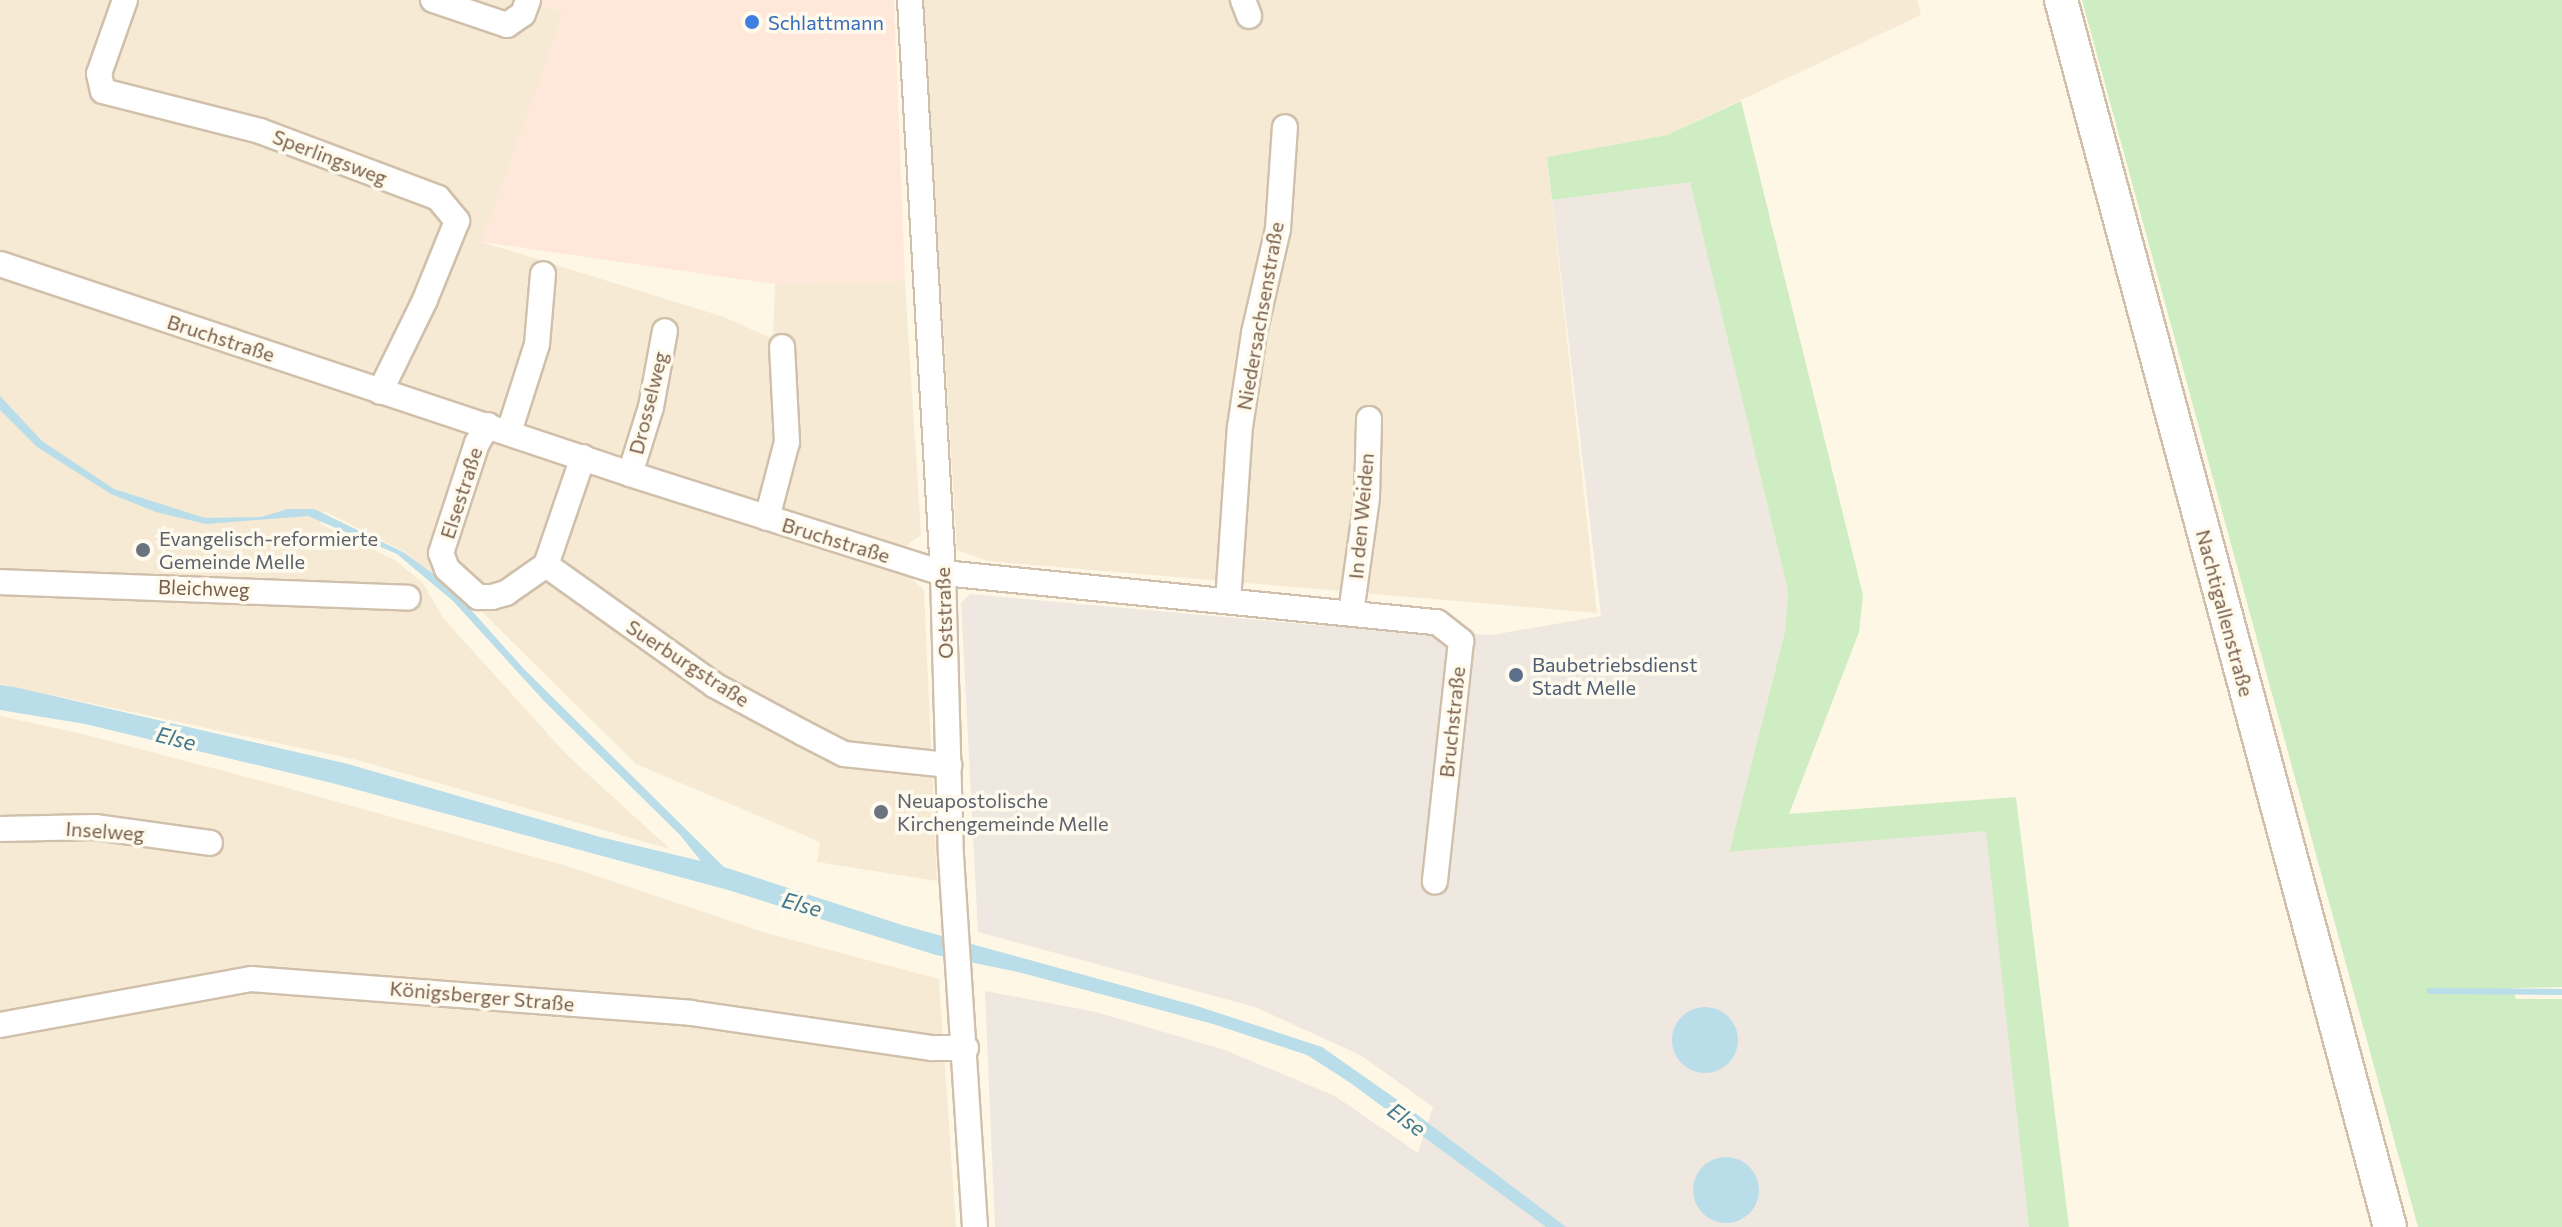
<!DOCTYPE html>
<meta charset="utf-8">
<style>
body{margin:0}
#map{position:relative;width:2562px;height:1227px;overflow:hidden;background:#fef7e6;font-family:Commissioner,sans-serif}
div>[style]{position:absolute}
.residential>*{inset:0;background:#f6ead4}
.commercial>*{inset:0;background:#ffe8d9}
.industrial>*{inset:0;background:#eee8e0}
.green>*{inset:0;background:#cfedc3}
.water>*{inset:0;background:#b9dde9}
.round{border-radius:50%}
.stream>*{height:6px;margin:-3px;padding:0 3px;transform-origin:3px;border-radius:3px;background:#b9dde9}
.roads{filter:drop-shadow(2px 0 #d0c0ab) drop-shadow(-2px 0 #d0c0ab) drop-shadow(0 2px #d0c0ab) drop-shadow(0 -2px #d0c0ab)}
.minor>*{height:24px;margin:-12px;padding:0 12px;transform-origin:12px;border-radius:12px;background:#fff}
.secondary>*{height:32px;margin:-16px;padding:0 16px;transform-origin:16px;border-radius:16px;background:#fff}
.dots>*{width:22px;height:22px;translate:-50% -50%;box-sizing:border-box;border:4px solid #fffaee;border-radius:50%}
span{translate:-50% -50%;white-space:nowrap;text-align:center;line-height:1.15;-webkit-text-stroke:7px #fffaee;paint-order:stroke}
.shop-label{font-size:20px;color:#366cbe}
.left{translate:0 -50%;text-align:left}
.street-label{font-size:20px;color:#795f49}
.worship-label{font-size:20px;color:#5b616d}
.service-label{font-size:20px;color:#4e5e75}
.water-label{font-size:22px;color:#41798e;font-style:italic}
</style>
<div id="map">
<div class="residential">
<div style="clip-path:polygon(0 0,537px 0,536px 4px,564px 13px,482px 242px,724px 317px,773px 339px,775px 284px,905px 281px,921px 535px,903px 548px,908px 575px,924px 590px,937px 881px,817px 862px,820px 842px,636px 764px,481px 611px,464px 602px,403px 551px,324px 511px,320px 524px,395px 560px,423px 583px,443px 618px,567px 755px,670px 849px,353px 759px,0 684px)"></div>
<div style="clip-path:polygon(923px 0,1917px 0,1921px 15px,1667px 135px,1547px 157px,1597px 613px,987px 561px,957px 550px)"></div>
<div style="clip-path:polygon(0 716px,87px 735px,273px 784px,567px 866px,766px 933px,939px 979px,956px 1227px,0 1227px)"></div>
</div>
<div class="commercial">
<div style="clip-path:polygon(537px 0,894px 0,905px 281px,775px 284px,482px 242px,563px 13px,536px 3px)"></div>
</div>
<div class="industrial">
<div style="clip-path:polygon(1690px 181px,1788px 591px,1785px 630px,1729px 852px,1987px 830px,2029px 1227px,995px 1227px,985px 991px,1096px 1012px,1225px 1050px,1335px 1096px,1418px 1153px,1433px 1107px,1362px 1056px,1255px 1007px,978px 932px,961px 603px,970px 594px,1313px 625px,1492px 635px,1601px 616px,1552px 200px)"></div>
</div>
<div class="green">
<div style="clip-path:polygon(2082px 0,2562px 0,2562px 987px,2512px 988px,2516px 999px,2562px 999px,2562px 1227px,2418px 1227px)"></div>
<div style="clip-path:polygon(1741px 101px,1863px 595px,1859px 632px,1789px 814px,2016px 797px,2069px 1227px,2029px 1227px,1986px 831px,1729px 852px,1785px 631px,1788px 591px,1690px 182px,1552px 200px,1547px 157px,1667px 135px)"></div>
</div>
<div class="water">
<div style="clip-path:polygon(0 396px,42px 441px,114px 489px,205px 518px,261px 517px,288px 509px,314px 509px,403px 552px,436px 576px,472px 611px,524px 669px,724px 867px,902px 925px,1197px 1006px,1322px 1047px,1399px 1101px,1566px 1227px,1546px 1227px,1349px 1082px,1307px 1055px,1213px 1024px,1018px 972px,936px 955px,728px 890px,332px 783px,85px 724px,0 710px,0 685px,15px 687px,348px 764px,600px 837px,701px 861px,680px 835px,545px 702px,453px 601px,397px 554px,308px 516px,206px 524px,156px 512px,111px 494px,37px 447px,0 410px)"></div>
<div class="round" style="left:1672px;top:1007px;width:66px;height:66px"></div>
<div class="round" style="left:1693px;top:1157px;width:66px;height:66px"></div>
</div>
<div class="stream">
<div style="left:2430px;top:991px;width:132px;rotate:0.4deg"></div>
</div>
<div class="roads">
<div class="minor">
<div style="left:125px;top:0;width:78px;rotate:109.4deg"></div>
<div style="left:99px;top:74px;width:17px;rotate:77deg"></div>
<div style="left:103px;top:91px;width:162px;rotate:14.3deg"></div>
<div style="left:260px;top:131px;width:190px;rotate:20.6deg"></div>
<div style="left:438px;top:198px;width:30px;rotate:50deg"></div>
<div style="left:457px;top:221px;width:85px;rotate:112.1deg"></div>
<div style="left:425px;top:300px;width:102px;rotate:116.1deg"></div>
<div style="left:433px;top:0;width:78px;rotate:18.7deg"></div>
<div style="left:507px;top:25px;width:19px;rotate:-35deg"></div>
<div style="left:523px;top:14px;width:15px;rotate:-70deg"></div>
<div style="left:910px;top:0;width:574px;rotate:86.7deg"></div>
<div style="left:943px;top:573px;width:283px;rotate:88.4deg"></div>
<div style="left:951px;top:856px;width:372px;rotate:86.3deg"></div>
<div style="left:1243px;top:0;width:17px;rotate:69deg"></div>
<div style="left:0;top:264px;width:664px;rotate:18.43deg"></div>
<div style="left:630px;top:474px;width:328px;rotate:17.6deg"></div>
<div style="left:943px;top:573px;width:496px;rotate:5.7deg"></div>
<div style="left:1437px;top:622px;width:31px;rotate:38deg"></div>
<div style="left:1461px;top:641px;width:242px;rotate:96.2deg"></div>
<div style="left:488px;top:425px;width:21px;rotate:121deg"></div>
<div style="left:477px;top:443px;width:116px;rotate:108.1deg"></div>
<div style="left:441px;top:553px;width:17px;rotate:69deg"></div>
<div style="left:447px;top:569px;width:42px;rotate:42.1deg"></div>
<div style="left:478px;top:597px;width:14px"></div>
<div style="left:492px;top:597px;width:15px;rotate:-16deg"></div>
<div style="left:506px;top:593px;width:49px;rotate:-35deg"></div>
<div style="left:509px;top:432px;width:92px;rotate:-72.3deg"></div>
<div style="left:537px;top:344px;width:70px;rotate:-85.1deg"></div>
<div style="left:583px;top:457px;width:114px;rotate:108.9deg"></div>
<div style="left:546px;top:565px;width:206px;rotate:35.5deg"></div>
<div style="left:714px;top:685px;width:101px;rotate:28.3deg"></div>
<div style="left:803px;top:733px;width:46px;rotate:27.1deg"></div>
<div style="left:844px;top:754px;width:106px;rotate:6deg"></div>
<div style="left:630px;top:474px;width:70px;rotate:-72.6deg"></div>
<div style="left:651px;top:407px;width:77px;rotate:-79.6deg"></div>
<div style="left:767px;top:518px;width:79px;rotate:-75.3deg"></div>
<div style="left:787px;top:442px;width:95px;rotate:-93deg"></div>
<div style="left:0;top:582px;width:408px;rotate:2.2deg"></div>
<div style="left:1228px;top:601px;width:174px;rotate:-86.1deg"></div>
<div style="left:1240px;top:427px;width:95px;rotate:-81.5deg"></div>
<div style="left:1254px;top:333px;width:107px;rotate:-77deg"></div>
<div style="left:1278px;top:229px;width:102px;rotate:-86.1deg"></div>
<div style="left:1351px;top:613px;width:117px;rotate:-82.1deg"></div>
<div style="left:1367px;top:497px;width:78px;rotate:-88.5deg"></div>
<div style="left:0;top:829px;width:95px;rotate:-1.2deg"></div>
<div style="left:95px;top:827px;width:116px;rotate:7.9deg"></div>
<div style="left:0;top:1025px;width:255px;rotate:-10.4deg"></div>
<div style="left:251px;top:979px;width:441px;rotate:4.4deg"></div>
<div style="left:691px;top:1013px;width:244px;rotate:8.3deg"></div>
<div style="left:932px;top:1048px;width:34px"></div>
</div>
<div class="secondary">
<div style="left:2061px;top:0;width:1270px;rotate:74.99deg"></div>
</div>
</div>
<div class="dots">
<div style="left:752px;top:22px;background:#3f7fe0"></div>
<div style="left:143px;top:550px;background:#6b7280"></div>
<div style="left:1516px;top:675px;background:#5c6f8a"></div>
<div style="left:881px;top:812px;background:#6b7280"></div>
</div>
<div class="shop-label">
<span class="left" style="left:768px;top:22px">Schlattmann</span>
</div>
<div class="street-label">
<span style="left:330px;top:157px;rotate:21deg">Sperlingsweg</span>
<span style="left:1260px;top:316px;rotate:-80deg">Niedersachsenstraße</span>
<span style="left:221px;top:338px;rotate:18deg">Bruchstraße</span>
<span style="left:648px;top:403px;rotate:-76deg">Drosselweg</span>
<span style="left:461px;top:493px;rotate:-72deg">Elsestraße</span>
<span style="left:1361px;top:516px;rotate:-85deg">In den Weiden</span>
<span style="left:836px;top:540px;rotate:17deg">Bruchstraße</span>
<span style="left:204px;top:588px;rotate:2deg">Bleichweg</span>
<span style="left:944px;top:613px;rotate:-92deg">Oststraße</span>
<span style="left:2225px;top:613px;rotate:75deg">Nachtigallenstraße</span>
<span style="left:688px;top:663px;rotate:33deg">Suerburgstraße</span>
<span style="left:1452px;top:722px;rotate:-84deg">Bruchstraße</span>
<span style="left:105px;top:831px;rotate:4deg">Inselweg</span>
<span style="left:482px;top:996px;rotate:5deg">Königsberger Straße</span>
</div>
<div class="worship-label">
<span class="left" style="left:159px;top:550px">Evangelisch-reformierte<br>Gemeinde Melle</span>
<span class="left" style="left:897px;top:812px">Neuapostolische<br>Kirchengemeinde Melle</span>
</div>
<div class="service-label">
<span class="left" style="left:1532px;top:676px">Baubetriebsdienst<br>Stadt Melle</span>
</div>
<div class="water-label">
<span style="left:176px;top:738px;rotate:14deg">Else</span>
<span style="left:802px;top:904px;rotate:15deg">Else</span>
<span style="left:1407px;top:1119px;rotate:36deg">Else</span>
</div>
</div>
